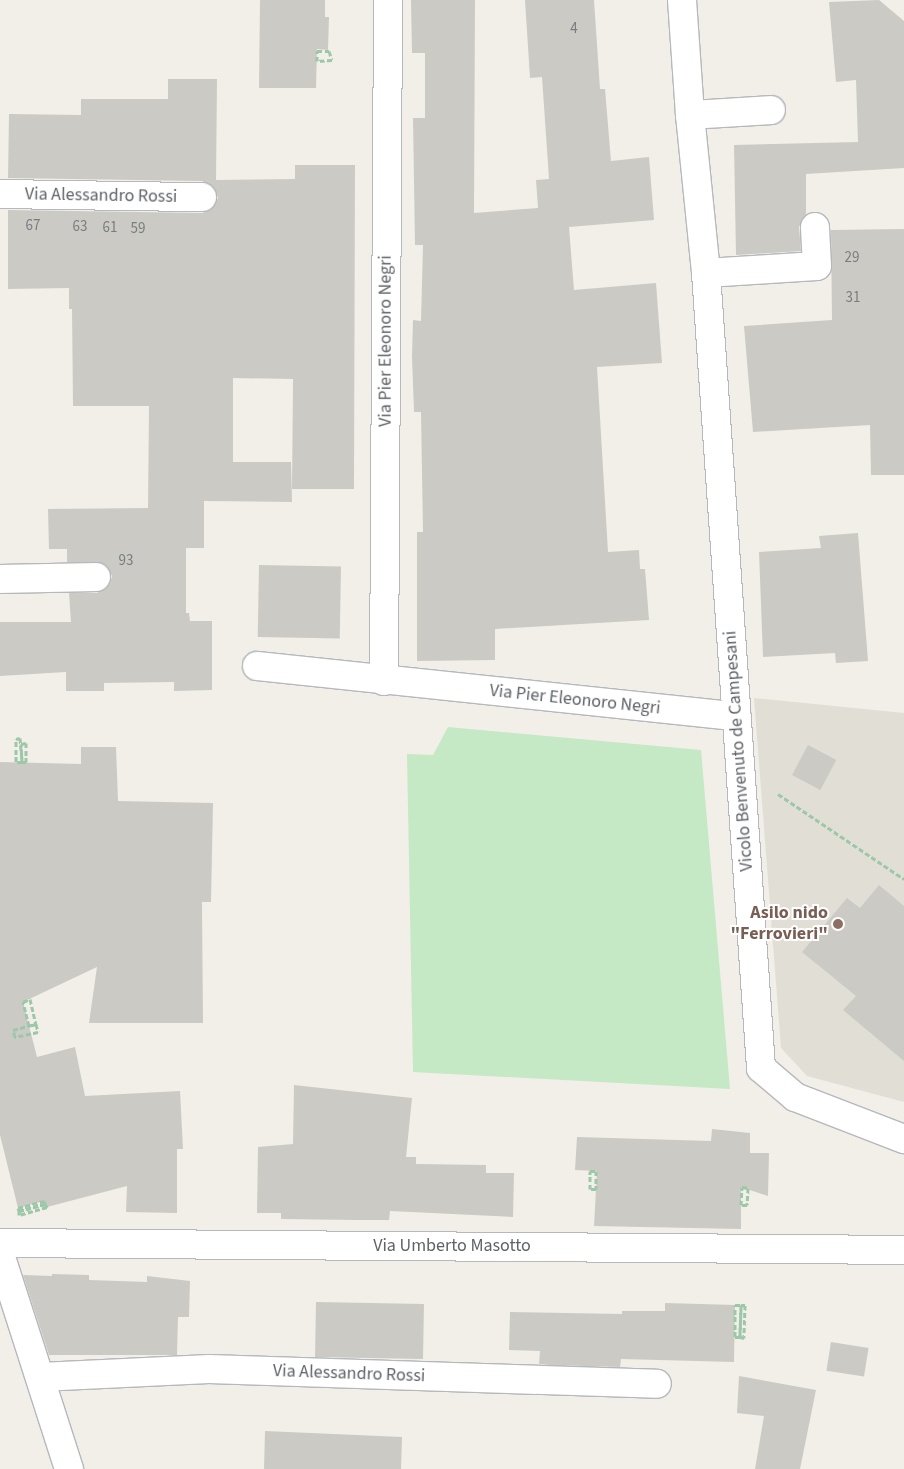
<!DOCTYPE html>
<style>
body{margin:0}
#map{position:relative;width:904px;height:1469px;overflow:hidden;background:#f1efe8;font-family:"Source Sans 3",sans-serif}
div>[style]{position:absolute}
.education>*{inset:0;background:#e1ded6}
.green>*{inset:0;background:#c5e8c5}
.building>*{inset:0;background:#cccac5;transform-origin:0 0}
.path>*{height:3px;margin-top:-1.5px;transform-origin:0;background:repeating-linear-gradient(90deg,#9cc7a9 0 5px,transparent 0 7.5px)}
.roads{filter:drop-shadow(1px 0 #b5b8bc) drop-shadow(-1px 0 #b5b8bc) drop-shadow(0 1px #b5b8bc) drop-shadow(0 -1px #b5b8bc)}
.street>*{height:28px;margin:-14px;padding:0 14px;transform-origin:14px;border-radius:14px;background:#fff}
.dots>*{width:14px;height:14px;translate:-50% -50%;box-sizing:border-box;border:2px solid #fff;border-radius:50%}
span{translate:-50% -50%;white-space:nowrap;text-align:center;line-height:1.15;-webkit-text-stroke:4px #fff;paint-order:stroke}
.number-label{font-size:15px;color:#7a7d7f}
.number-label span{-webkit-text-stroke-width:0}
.street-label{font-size:18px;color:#5f6368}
.education-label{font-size:18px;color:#785e54;font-weight:700}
.right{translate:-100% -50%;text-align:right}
</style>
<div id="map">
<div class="education">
<div style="clip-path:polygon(754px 698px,904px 713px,904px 1102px,807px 1076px,781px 1048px)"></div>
</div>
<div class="green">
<div style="clip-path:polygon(448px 727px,701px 750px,730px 1089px,413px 1072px,407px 754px,433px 755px)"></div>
</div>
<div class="building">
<div style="clip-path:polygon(260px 0,325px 0,325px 17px,329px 17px,328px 50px,317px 49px,316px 88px,259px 88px)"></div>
<div style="clip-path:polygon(411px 0,475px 0,474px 213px,538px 208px,536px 180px,549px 179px,542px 77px,530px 78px,525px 0,594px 0,600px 89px,605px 89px,611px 161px,649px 157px,654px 220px,569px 227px,574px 290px,656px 283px,662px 363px,597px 367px,608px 552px,639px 550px,640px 569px,645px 569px,649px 620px,495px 629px,495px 660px,417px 661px,417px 532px,423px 532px,421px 412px,414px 412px,412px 357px,413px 320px,421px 321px,423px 245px,415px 245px,413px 118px,425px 118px,425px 53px,412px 53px)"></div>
<div style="clip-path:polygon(879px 0,904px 21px,904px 168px,806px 174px,806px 214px,799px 227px,801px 251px,736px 255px,734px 145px,858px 142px,856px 80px,836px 82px,829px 2px)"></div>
<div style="clip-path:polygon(168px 79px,217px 79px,216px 180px,295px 179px,295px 165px,355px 165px,354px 489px,292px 489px,293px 379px,233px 378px,233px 462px,291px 462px,292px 502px,204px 501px,204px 548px,186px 548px,186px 613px,189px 613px,190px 621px,212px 621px,212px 690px,174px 691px,174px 682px,104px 683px,104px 691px,66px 691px,66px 672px,0 676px,0 622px,71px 622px,69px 593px,97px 593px,110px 584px,112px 576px,104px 564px,67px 562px,67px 549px,49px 549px,48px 509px,148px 508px,149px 406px,73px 406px,72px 309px,69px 309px,69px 288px,8px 289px,8px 210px,202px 213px,210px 210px,218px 198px,215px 189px,202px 181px,8px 178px,9px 114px,81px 115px,81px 99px,168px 99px)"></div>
<div style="clip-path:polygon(904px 229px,904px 475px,871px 475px,870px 425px,753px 432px,744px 326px,832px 320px,831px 230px)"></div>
<div style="clip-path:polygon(858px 533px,868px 661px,836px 663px,835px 653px,763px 657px,759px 552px,821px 548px,819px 536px)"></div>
<div style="left:259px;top:565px;width:82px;height:72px;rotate:1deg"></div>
<div style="left:808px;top:745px;width:32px;height:34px;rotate:28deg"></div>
<div style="clip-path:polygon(81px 747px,116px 747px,118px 801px,213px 803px,211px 902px,202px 902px,203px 1023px,89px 1023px,97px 967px,23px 1002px,37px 1057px,75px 1047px,85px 1096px,180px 1091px,183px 1149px,177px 1149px,177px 1213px,126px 1212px,127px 1186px,47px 1207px,44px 1201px,18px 1208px,0 1135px,0 762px,81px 764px)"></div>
<div style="clip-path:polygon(879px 885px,904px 906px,904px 1061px,843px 1010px,856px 996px,802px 952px,847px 898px,860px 908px)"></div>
<div style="clip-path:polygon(294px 1085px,412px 1098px,406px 1157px,416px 1157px,416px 1164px,486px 1165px,486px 1173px,514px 1173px,513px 1217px,390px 1211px,389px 1220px,355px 1220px,281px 1219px,281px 1213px,257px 1213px,258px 1147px,293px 1144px)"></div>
<div style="clip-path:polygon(712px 1129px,750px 1133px,750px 1153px,769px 1153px,768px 1196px,741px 1187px,741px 1229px,594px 1226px,597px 1171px,575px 1170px,577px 1137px,711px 1141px)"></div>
<div style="clip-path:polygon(52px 1274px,89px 1275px,89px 1280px,147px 1282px,147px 1276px,190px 1281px,189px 1317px,178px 1317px,177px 1355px,49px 1355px,23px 1275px,52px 1276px)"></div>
<div style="left:316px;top:1302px;width:108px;height:55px;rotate:1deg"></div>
<div style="clip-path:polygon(665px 1303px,735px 1305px,734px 1362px,621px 1359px,620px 1367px,549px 1365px,539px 1364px,540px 1351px,509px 1350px,510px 1312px,622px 1314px,622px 1311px,665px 1311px)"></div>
<div style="left:831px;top:1342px;width:38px;height:29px;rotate:9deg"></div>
<div style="clip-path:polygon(739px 1376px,816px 1390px,800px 1469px,755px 1469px,764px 1416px,737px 1413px)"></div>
<div style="clip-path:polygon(265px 1431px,402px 1437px,401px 1469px,264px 1469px)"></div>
</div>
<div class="path">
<div style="left:317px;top:51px;width:12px"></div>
<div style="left:329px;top:51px;width:9px;rotate:72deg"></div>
<div style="left:332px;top:60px;width:15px;rotate:176deg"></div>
<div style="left:317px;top:61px;width:10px;rotate:-90deg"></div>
<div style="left:20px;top:738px;width:24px;rotate:85deg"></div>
<div style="left:22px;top:762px;width:6px;rotate:180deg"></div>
<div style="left:16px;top:762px;width:23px;rotate:-90deg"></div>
<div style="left:16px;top:739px;width:4px;rotate:-14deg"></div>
<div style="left:26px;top:743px;width:19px;rotate:90deg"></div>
<div style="left:26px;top:762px;width:4px;rotate:180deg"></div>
<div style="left:22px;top:762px;width:18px;rotate:-93deg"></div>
<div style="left:21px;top:744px;width:5px;rotate:-11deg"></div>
<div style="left:778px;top:794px;width:152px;rotate:34deg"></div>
<div style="left:30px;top:999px;width:26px;rotate:77deg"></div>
<div style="left:36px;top:1024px;width:7px;rotate:164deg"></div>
<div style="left:29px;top:1026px;width:25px;rotate:-104deg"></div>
<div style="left:23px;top:1002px;width:8px;rotate:-23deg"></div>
<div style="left:36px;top:1024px;width:8px;rotate:76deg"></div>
<div style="left:38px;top:1032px;width:24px;rotate:168deg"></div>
<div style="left:15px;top:1037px;width:7px;rotate:-106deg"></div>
<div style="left:13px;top:1030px;width:24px;rotate:-15deg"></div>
<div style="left:590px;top:1171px;width:6px"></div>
<div style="left:596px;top:1171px;width:18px;rotate:90deg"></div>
<div style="left:596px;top:1189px;width:6px;rotate:180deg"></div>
<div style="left:590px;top:1189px;width:18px;rotate:-90deg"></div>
<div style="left:742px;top:1187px;width:6px;rotate:9deg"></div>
<div style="left:748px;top:1188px;width:17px;rotate:93deg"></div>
<div style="left:747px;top:1205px;width:6px;rotate:180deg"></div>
<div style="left:741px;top:1205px;width:18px;rotate:-87deg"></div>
<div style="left:44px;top:1201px;width:3px;rotate:72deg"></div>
<div style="left:45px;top:1204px;width:27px;rotate:165deg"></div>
<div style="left:19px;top:1211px;width:3px;rotate:-108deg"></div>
<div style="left:18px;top:1208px;width:27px;rotate:-15deg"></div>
<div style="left:45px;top:1204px;width:4px;rotate:56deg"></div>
<div style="left:47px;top:1207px;width:29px;rotate:164deg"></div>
<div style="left:19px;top:1215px;width:4px;rotate:-90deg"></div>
<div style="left:19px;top:1211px;width:27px;rotate:-15deg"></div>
<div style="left:735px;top:1305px;width:6px"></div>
<div style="left:741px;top:1305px;width:32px;rotate:92deg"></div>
<div style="left:740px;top:1337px;width:5px;rotate:180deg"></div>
<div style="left:735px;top:1337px;width:32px;rotate:-90deg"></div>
<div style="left:741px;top:1305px;width:4px"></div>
<div style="left:745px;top:1305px;width:33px;rotate:92deg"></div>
<div style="left:744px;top:1338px;width:4px;rotate:-166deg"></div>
<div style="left:740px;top:1337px;width:32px;rotate:-88deg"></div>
</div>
<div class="roads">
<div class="street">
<div style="left:682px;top:0;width:115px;rotate:86deg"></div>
<div style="left:690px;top:115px;width:159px;rotate:84.2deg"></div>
<div style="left:706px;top:273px;width:797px;rotate:86.04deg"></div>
<div style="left:761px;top:1068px;width:45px;rotate:40.5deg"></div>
<div style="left:795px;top:1097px;width:117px;rotate:21.1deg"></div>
<div style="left:690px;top:115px;width:81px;rotate:-3.5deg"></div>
<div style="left:0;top:194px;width:202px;rotate:0.9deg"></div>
<div style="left:706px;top:273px;width:111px;rotate:-3.6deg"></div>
<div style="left:817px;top:266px;width:39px;rotate:-93deg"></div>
<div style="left:0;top:579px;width:96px;rotate:-1.2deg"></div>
<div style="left:257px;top:666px;width:482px;rotate:6deg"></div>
<div style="left:384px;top:681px;width:681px;rotate:-89.66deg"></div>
<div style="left:0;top:1243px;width:904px;rotate:0.44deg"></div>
<div style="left:0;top:1254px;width:226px;rotate:72.2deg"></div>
<div style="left:40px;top:1377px;width:169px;rotate:-2.7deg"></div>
<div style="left:209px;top:1369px;width:448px;rotate:1.9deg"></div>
</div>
</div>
<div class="dots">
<div style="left:838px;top:924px;background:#8d6e63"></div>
</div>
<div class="number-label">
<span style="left:574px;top:29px">4</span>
<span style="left:33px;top:226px">67</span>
<span style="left:80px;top:227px">63</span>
<span style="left:110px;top:228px">61</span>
<span style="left:138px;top:229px">59</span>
<span style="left:852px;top:258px">29</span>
<span style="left:853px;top:298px">31</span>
<span style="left:126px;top:561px">93</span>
</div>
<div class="street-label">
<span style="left:101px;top:196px;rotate:1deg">Via Alessandro Rossi</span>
<span style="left:386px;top:341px;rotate:-90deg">Via Pier Eleonoro Negri</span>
<span style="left:575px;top:700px;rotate:6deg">Via Pier Eleonoro Negri</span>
<span style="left:739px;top:751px;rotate:-94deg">Vicolo Benvenuto de Campesani</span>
<span style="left:452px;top:1246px">Via Umberto Masotto</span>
<span style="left:349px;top:1374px;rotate:2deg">Via Alessandro Rossi</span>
</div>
<div class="education-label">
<span class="right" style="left:828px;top:924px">Asilo nido<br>"Ferrovieri"</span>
</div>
</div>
